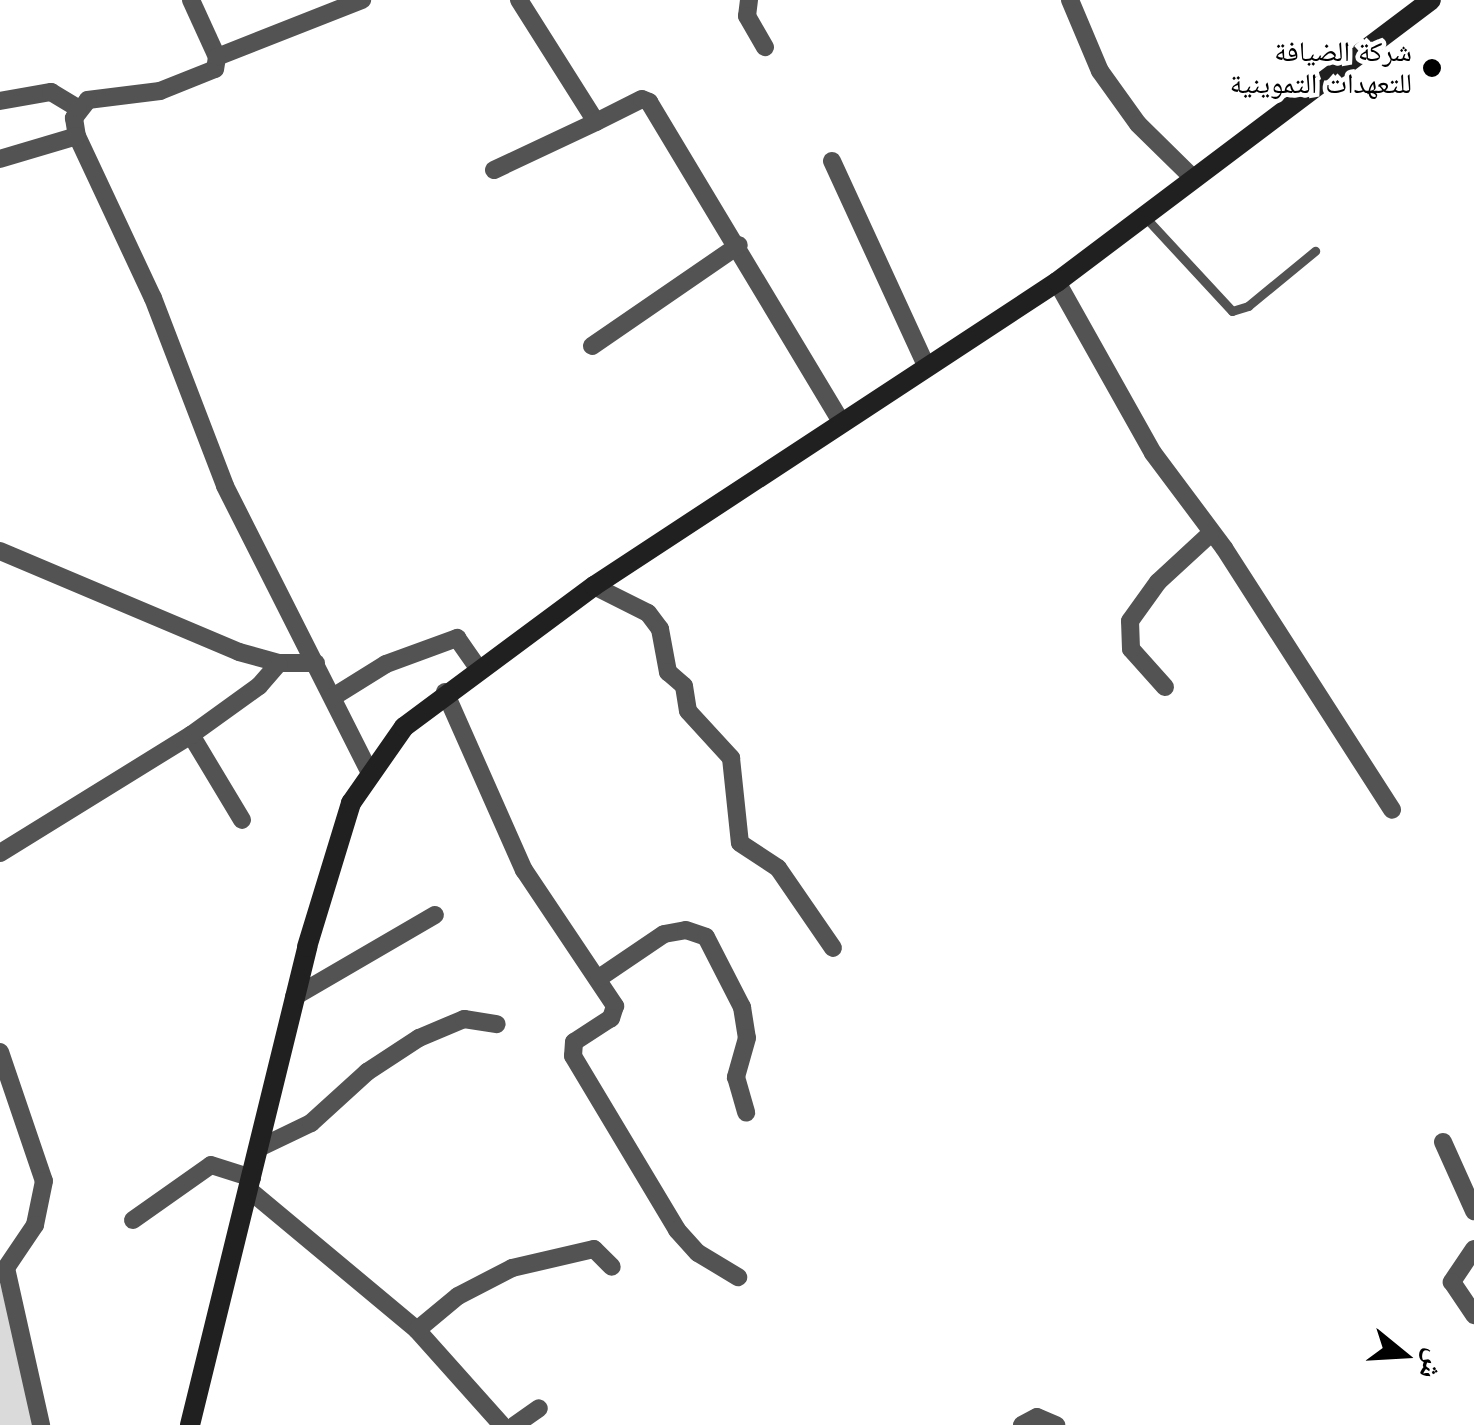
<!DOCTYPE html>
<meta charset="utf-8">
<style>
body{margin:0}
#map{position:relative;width:1474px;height:1425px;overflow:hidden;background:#fff;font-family:Arial,"Noto Naskh Arabic",sans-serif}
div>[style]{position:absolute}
.green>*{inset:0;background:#dadada}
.lane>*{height:9px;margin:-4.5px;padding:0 4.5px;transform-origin:4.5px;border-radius:4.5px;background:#535353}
.street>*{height:18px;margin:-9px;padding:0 9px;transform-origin:9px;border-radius:9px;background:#535353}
.secondary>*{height:20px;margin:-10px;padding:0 10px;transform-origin:10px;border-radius:10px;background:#202020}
.dots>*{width:28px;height:28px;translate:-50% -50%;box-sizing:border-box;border:5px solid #fff;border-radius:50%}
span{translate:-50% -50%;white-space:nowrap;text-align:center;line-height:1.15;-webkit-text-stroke:9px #fff;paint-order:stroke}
.poi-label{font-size:28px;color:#000}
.right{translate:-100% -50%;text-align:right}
.north{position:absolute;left:1354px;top:1305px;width:100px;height:100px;-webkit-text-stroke:8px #fff;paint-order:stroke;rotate:108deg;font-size:28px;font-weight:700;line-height:40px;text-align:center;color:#000}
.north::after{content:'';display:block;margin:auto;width:35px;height:45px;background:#000;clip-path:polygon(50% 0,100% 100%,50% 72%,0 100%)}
</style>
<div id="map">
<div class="green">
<div style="clip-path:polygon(0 1283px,36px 1425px,0 1425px)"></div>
</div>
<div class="lane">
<div style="left:1145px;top:217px;width:128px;rotate:47.2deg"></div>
<div style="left:1232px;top:311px;width:17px;rotate:-17deg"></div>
<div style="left:1248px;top:306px;width:87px;rotate:-39.4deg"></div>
</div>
<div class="street">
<div style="left:191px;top:0;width:63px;rotate:65.5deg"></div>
<div style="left:217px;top:57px;width:12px;rotate:99deg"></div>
<div style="left:215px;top:69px;width:59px;rotate:158.2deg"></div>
<div style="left:160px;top:91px;width:73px;rotate:172.9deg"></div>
<div style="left:88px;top:100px;width:23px;rotate:128deg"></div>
<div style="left:74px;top:118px;width:18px;rotate:81deg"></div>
<div style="left:77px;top:136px;width:179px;rotate:64.9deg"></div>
<div style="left:153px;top:298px;width:201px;rotate:69deg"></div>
<div style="left:225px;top:486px;width:324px;rotate:63.2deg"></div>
<div style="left:519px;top:0;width:144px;rotate:57.7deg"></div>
<div style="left:596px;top:122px;width:51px;rotate:-26.6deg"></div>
<div style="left:642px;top:99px;width:8px;rotate:23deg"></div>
<div style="left:649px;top:102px;width:371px;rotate:59deg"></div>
<div style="left:749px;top:0;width:16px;rotate:97deg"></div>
<div style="left:747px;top:16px;width:36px;rotate:60deg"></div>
<div style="left:1070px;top:0;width:77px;rotate:67.1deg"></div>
<div style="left:1100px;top:71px;width:65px;rotate:54.4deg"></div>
<div style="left:1138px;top:124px;width:78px;rotate:44.5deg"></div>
<div style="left:217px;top:57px;width:156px;rotate:-21.5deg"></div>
<div style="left:0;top:101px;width:52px;rotate:-10deg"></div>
<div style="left:51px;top:92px;width:31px;rotate:31deg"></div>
<div style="left:0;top:159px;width:80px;rotate:-16.6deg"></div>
<div style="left:832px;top:161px;width:225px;rotate:65.3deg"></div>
<div style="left:494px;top:170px;width:113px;rotate:-25.2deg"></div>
<div style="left:1057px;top:282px;width:196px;rotate:60.7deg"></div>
<div style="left:1153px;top:453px;width:119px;rotate:53.2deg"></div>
<div style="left:1224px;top:548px;width:311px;rotate:57.3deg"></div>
<div style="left:592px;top:346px;width:178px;rotate:-34.5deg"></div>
<div style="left:0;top:551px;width:259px;rotate:22.9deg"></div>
<div style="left:239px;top:652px;width:41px;rotate:15.4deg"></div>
<div style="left:279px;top:663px;width:37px"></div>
<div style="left:594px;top:586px;width:60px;rotate:26.6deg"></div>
<div style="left:648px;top:613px;width:20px;rotate:53deg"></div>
<div style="left:660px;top:629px;width:44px;rotate:79.5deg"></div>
<div style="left:668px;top:672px;width:21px;rotate:41deg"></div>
<div style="left:684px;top:686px;width:25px;rotate:81deg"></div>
<div style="left:688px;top:711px;width:64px;rotate:47.5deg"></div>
<div style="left:731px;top:758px;width:85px;rotate:84deg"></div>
<div style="left:740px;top:843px;width:45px;rotate:33.3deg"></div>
<div style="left:778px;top:868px;width:97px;rotate:55.5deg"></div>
<div style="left:1165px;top:687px;width:51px;rotate:-131.8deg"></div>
<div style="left:1131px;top:649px;width:28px;rotate:-92deg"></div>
<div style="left:1130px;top:621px;width:48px;rotate:-54.3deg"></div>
<div style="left:1158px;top:582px;width:71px;rotate:-42.7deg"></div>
<div style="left:445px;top:692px;width:195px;rotate:66.1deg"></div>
<div style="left:524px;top:870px;width:164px;rotate:56.2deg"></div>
<div style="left:615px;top:1006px;width:13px;rotate:108deg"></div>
<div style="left:611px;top:1018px;width:44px;rotate:147deg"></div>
<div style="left:574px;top:1042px;width:14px;rotate:94deg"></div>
<div style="left:573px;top:1056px;width:203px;rotate:59.1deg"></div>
<div style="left:677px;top:1230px;width:31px;rotate:48deg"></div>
<div style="left:698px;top:1253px;width:47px;rotate:31deg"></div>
<div style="left:333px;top:697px;width:62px;rotate:-31.9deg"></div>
<div style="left:386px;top:664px;width:76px;rotate:-20.1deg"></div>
<div style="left:457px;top:638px;width:37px;rotate:55deg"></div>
<div style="left:191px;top:735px;width:99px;rotate:59deg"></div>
<div style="left:0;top:853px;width:225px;rotate:-31.7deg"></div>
<div style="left:191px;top:735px;width:84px;rotate:-35.8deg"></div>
<div style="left:259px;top:686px;width:30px;rotate:-49deg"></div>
<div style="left:599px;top:978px;width:78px;rotate:-34.1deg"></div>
<div style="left:664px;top:934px;width:22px;rotate:-10deg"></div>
<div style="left:686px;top:930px;width:21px;rotate:19deg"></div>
<div style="left:706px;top:937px;width:79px;rotate:62.8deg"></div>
<div style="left:742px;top:1007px;width:31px;rotate:81deg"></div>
<div style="left:747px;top:1038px;width:41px;rotate:105.8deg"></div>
<div style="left:736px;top:1077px;width:37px;rotate:74deg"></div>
<div style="left:294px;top:997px;width:163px;rotate:-30.2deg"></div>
<div style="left:0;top:1052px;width:136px;rotate:71.2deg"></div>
<div style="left:44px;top:1181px;width:45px;rotate:101.6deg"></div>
<div style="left:35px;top:1225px;width:52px;rotate:124deg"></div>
<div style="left:6px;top:1268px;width:161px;rotate:77.4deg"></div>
<div style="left:1443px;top:1142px;width:76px;rotate:65.8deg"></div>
<div style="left:259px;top:1148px;width:58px;rotate:-25.7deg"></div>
<div style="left:311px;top:1123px;width:76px;rotate:-42.3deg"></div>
<div style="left:367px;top:1072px;width:62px;rotate:-33.2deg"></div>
<div style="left:419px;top:1038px;width:49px;rotate:-22.9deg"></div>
<div style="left:464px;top:1019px;width:33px;rotate:9deg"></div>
<div style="left:248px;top:1189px;width:220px;rotate:39.8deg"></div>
<div style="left:417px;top:1330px;width:127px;rotate:48.2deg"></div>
<div style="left:133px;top:1220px;width:95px;rotate:-35.2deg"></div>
<div style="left:211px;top:1165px;width:43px;rotate:17.6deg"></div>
<div style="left:1474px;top:1249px;width:40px;rotate:124deg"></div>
<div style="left:1452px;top:1282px;width:40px;rotate:56deg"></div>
<div style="left:417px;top:1330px;width:53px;rotate:-39.7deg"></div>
<div style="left:458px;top:1296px;width:61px;rotate:-27.4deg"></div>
<div style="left:512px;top:1268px;width:84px;rotate:-13deg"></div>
<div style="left:594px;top:1249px;width:25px;rotate:45deg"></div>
<div style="left:515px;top:1425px;width:29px;rotate:-35deg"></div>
<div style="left:1022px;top:1425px;width:17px;rotate:-28deg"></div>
<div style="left:1037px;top:1417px;width:21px;rotate:23deg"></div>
</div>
<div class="secondary">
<div style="left:190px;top:1425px;width:492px;rotate:-76.2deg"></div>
<div style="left:307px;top:947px;width:151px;rotate:-73deg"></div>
<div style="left:351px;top:803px;width:93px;rotate:-55.1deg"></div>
<div style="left:404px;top:727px;width:237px;rotate:-36.6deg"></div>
<div style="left:594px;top:586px;width:554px;rotate:-33.29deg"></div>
<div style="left:1057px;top:282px;width:468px;rotate:-37deg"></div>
</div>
<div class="dots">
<div style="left:1432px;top:68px;background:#000"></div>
</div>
<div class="poi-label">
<span class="right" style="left:1412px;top:68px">شركة الضيافة<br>للتعهدات التموينية</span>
</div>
<div class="north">ش</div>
</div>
